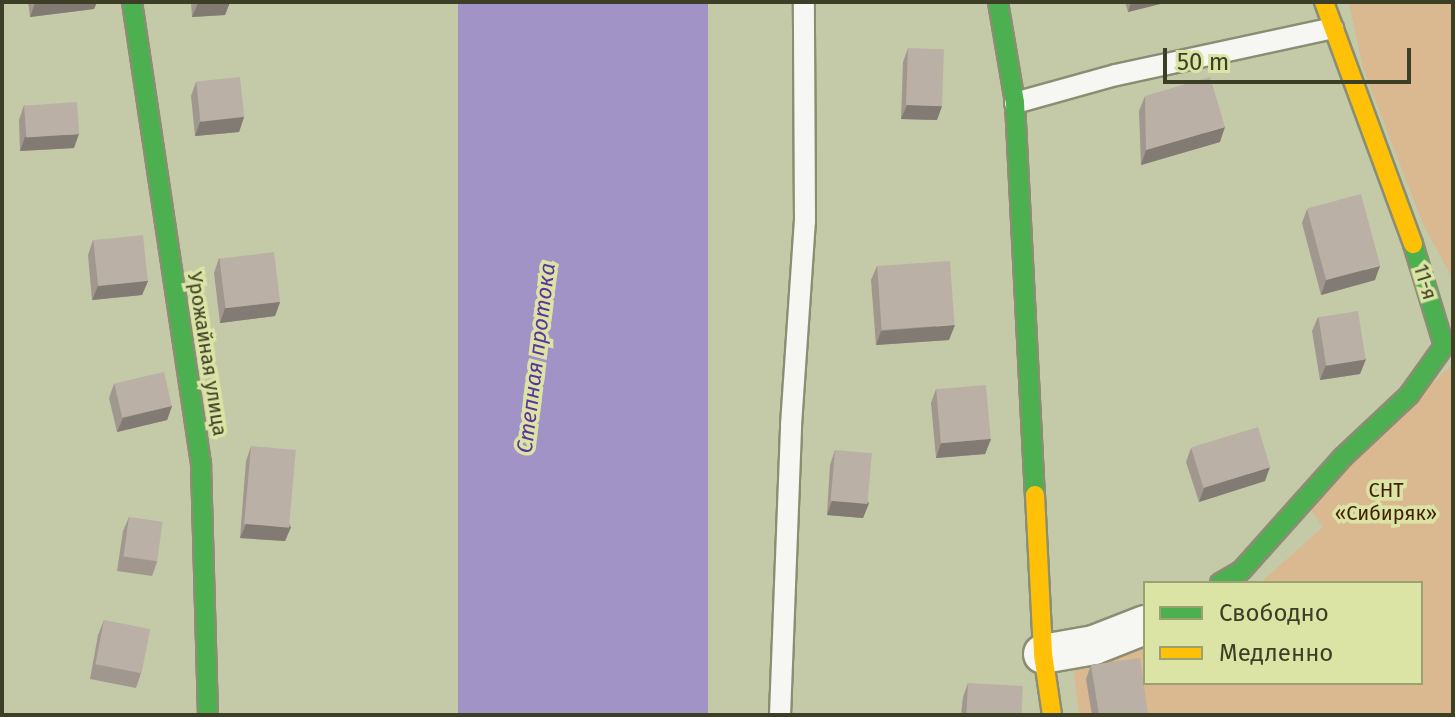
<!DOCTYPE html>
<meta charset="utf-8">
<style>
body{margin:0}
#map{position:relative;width:1455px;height:717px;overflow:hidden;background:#c4c9a7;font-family:"Fira Sans",sans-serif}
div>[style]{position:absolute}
.green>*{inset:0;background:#dab890}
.water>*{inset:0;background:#a293c7;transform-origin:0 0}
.roads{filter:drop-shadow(2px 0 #8a8e73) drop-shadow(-2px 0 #8a8e73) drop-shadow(0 2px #8a8e73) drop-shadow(0 -2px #8a8e73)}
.lane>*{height:20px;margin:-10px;padding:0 10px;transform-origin:10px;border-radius:10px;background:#f6f7f2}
.street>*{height:38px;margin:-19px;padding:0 19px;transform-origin:19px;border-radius:19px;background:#f6f7f2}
.fast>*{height:18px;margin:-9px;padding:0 9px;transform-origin:9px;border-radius:9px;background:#4caf50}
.slow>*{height:18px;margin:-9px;padding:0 9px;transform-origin:9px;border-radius:9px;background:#ffc107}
.wall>*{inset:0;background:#a0978f}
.shaded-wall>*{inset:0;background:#827b74}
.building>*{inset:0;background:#bab0a6;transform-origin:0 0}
span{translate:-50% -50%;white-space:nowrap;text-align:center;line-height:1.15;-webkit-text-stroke:7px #dbe4a5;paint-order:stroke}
.street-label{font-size:20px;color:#3c3f26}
.park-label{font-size:20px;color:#411f03}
.water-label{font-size:22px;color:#5a349e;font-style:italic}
.frame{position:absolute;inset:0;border:4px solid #3c3f26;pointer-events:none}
.legend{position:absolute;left:1143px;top:581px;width:280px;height:104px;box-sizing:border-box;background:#dbe4a5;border:2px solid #9ba272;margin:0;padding:10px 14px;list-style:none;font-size:24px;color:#3c3f26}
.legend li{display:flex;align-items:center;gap:16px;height:40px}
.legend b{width:40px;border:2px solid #9ba272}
.scale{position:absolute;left:1163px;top:48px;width:248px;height:36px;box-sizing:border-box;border:4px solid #3c3f26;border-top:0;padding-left:10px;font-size:24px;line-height:28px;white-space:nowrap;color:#3c3f26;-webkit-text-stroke:6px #dbe4a5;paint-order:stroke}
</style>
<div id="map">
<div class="green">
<div style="clip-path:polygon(1349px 2px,1453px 2px,1453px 279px,1423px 224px,1363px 68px)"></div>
<div style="clip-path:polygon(1453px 364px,1453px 715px,1079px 715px,1073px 664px,1145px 638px,1145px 683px,1421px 683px,1421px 583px,1260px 583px,1323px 527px,1306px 503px)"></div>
</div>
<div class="water">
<div style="left:458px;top:2px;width:250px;height:717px"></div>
</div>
<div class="roads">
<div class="lane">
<div style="left:1015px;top:103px;width:105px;rotate:-15.5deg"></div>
<div style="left:1116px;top:75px;width:222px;rotate:-12.2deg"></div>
<div style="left:780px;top:715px;width:290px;rotate:-87.8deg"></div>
<div style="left:791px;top:425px;width:204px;rotate:-86.1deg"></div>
<div style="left:805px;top:221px;width:219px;rotate:-90.3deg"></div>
</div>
<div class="street">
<div style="left:1043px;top:654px;width:52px;rotate:-10deg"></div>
<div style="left:1094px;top:645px;width:55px;rotate:-21.4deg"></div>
</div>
<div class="fast">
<div style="left:132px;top:2px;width:468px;rotate:81.5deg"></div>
<div style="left:201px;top:465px;width:250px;rotate:88.4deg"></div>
<div style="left:998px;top:2px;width:102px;rotate:80.4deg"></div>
<div style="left:1015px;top:103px;width:393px;rotate:87.1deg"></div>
<div style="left:1220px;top:583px;width:24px;rotate:-30deg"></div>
<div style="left:1241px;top:571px;width:153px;rotate:-48.2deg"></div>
<div style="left:1343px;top:457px;width:91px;rotate:-43.2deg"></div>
<div style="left:1409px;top:395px;width:60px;rotate:-54.5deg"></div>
<div style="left:1444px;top:346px;width:107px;rotate:-106.9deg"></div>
</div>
<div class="slow">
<div style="left:1324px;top:2px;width:258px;rotate:69.8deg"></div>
<div style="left:1035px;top:495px;width:159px;rotate:87.1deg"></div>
<div style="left:1043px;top:654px;width:62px;rotate:81.6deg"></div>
</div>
</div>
<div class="wall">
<div style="clip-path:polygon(28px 2px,97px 2px,94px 9px,30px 17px)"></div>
<div style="clip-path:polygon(191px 2px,230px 2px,225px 15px,192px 17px)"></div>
<div style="clip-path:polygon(1125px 2px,1168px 2px,1128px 12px)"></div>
<div style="clip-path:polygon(908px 48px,942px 106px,937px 120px,901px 119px,903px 62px)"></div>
<div style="clip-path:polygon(196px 82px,244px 117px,239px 132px,195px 136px,191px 96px)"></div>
<div style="clip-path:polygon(1145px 96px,1220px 142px,1141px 165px,1139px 111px)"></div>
<div style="clip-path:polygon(24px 105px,74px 148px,20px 151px,19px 120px)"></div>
<div style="clip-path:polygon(1307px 209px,1375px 280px,1321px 295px,1302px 223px)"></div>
<div style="clip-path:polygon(93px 240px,148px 281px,142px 295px,92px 300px,88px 255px)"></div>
<div style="clip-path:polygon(219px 258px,280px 302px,275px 316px,220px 323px,214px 273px)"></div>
<div style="clip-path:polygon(877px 266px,949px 340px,876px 345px,871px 280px)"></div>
<div style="clip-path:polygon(1318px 317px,1366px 359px,1360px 374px,1320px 380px,1312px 331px)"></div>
<div style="clip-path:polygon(114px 384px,172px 406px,167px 420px,117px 432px,109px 398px)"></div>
<div style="clip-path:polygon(936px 389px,991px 439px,985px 454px,936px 458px,931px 403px)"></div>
<div style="clip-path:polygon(251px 446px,291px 527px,285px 541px,240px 538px,246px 461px)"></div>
<div style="clip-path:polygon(1191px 448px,1265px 481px,1199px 502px,1186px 462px)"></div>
<div style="clip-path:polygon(835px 450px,869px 503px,863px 518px,827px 515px,830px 465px)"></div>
<div style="clip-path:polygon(129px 517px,157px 562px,152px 576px,117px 571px,123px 531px)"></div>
<div style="clip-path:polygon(104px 620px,141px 673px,136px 688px,90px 679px,98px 635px)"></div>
<div style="clip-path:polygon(1091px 665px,1148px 715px,1092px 715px,1086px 679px)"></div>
<div style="clip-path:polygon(968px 683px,1022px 715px,961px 715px,963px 697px)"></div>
</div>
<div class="shaded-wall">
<div style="clip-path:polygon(43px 2px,97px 2px,94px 9px,30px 17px,35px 3px)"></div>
<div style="clip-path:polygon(230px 2px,225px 15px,192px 17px,198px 3px)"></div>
<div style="clip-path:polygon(1131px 2px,1168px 2px,1128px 12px)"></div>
<div style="clip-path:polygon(907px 105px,942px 106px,937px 120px,901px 119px)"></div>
<div style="clip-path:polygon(244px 117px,239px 132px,195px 136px,200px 122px)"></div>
<div style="clip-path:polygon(1225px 127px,1220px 142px,1141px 165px,1146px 150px)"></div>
<div style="clip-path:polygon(79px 134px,74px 148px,20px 151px,25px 137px)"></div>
<div style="clip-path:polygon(1380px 266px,1375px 280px,1321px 295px,1326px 280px)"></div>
<div style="clip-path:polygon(148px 281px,142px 295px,92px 300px,98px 286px)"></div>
<div style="clip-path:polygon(280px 302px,275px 316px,220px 323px,225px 308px)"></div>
<div style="clip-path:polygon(955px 325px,949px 340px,876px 345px,881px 331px)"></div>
<div style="clip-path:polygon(1366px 359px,1360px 374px,1320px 380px,1326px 365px)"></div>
<div style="clip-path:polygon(172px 406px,167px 420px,117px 432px,123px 418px)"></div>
<div style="clip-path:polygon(991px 439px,985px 454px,936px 458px,941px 443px)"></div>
<div style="clip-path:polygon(1270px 467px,1265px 481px,1199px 502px,1204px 488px)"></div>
<div style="clip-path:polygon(832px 501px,869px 503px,863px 518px,827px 515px)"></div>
<div style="clip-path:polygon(246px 524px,291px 527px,285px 541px,240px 538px)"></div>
</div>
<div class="building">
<div style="left:908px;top:48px;width:36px;height:57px;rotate:2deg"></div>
<div style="left:240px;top:77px;width:40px;height:44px;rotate:84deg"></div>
<div style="clip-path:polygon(1210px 77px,1225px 127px,1146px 150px,1145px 96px)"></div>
<div style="left:77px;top:102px;width:32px;height:53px;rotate:86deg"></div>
<div style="left:1361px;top:194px;width:74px;height:56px;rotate:75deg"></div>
<div style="left:143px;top:235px;width:46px;height:50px;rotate:84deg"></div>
<div style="left:274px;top:252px;width:50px;height:55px;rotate:83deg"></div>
<div style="left:950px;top:261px;width:64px;height:73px;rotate:86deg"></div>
<div style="left:1358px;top:311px;width:49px;height:40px;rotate:81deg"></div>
<div style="left:164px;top:372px;width:35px;height:51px;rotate:77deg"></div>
<div style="left:986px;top:385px;width:54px;height:50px;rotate:85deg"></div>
<div style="left:1258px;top:427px;width:42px;height:70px;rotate:73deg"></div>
<div style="left:251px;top:446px;width:45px;height:78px;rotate:5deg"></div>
<div style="left:835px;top:450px;width:37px;height:51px;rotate:5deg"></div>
<div style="left:129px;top:517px;width:34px;height:40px;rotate:8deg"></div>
<div style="left:104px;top:620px;width:47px;height:45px;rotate:11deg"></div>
<div style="clip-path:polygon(1140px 658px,1148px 715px,1099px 715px,1091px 665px)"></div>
<div style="left:968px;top:683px;width:55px;height:32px;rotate:3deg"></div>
<div style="clip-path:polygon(115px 713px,115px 715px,84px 715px)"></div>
</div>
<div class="street-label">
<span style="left:1425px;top:282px;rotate:73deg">11-я</span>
<span style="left:207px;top:354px;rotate:81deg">Урожайная улица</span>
</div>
<div class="park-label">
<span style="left:1386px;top:502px">СНТ<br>«Сибиряк»</span>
</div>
<div class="water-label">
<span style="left:536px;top:358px;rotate:-83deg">Степная протока</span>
</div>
<div class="frame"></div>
<ul class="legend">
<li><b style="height:10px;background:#4caf50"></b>Свободно</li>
<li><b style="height:10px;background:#ffc107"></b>Медленно</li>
</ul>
<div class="scale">50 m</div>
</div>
